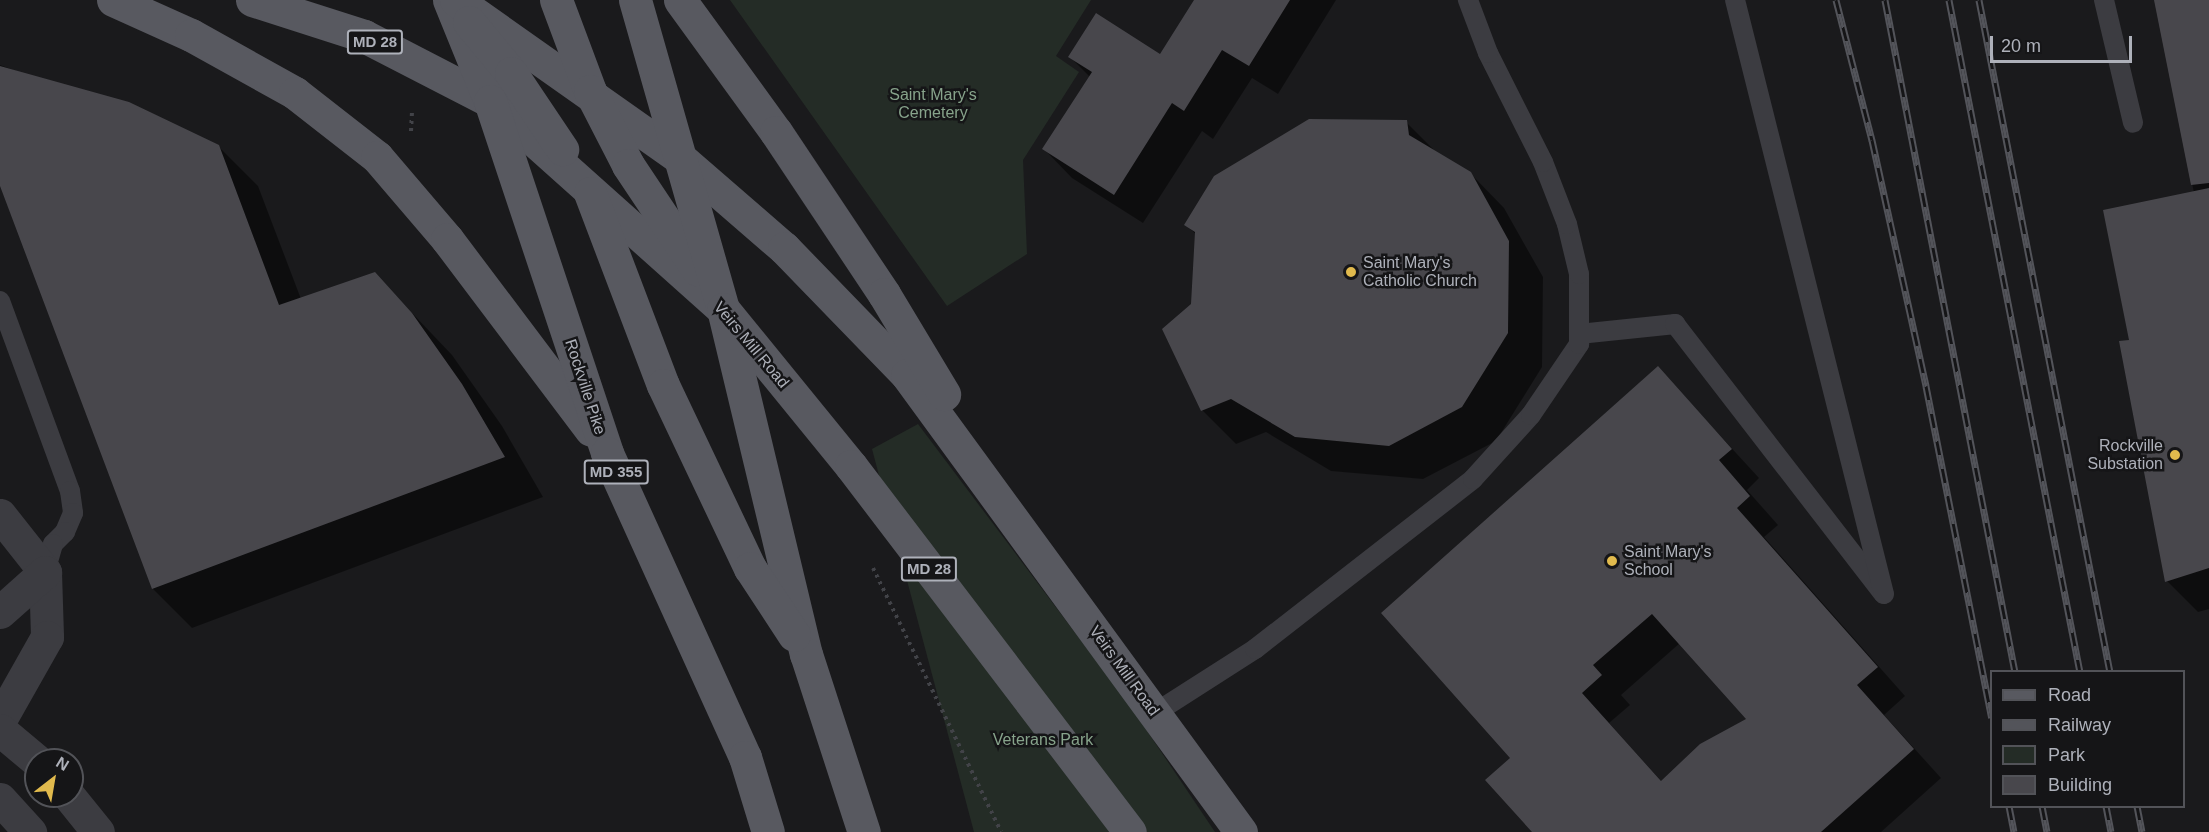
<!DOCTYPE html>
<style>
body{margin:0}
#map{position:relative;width:2209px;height:832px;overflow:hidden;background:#1a1a1c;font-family:Arial,sans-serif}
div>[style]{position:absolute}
.green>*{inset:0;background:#242c26}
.shadow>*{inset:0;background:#0007}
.building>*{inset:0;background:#48474c}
.path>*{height:4px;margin-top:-2px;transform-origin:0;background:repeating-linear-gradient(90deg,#424348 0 3px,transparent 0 7.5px)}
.service>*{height:20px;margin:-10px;padding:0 10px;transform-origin:10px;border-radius:10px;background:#3c3c41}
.minor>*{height:33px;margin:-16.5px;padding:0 16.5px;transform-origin:16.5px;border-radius:16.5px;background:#3c3c41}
.tertiary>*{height:33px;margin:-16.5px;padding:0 16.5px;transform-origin:16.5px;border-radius:16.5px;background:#3c3c41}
.primary>*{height:33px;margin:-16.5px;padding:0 16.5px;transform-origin:16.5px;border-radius:16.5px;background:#585960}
.rail>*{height:7px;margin-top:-3.5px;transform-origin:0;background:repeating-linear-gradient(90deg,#151517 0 14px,#53545a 0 28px);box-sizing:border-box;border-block:2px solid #53545a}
.dots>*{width:16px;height:16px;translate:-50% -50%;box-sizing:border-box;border:3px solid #151517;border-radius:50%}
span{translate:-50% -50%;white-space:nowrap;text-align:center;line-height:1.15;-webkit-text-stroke:5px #151517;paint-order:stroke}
.shield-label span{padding:2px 4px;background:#151517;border:2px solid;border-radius:4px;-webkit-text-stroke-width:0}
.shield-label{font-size:15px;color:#aeb1ba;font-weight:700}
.park-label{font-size:16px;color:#87a38b}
.poi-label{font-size:16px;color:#aeb1ba}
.left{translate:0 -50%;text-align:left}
.right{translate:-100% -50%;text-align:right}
.street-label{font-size:16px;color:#aeb1ba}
.legend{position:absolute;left:1990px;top:670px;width:195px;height:138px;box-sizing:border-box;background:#151517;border:2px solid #525358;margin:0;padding:8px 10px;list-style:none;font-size:18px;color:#aeb1ba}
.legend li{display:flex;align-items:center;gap:12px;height:30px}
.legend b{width:30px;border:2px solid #525358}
.north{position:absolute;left:24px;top:748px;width:60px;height:60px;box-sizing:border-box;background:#151517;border:2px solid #525358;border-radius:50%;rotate:31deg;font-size:16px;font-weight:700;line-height:24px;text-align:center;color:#aeb1ba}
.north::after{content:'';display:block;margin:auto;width:21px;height:27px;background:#e1ba4d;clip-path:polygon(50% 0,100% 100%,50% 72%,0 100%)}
.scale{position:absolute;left:1990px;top:36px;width:142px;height:27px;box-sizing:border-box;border:3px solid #aeb1ba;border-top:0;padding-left:8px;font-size:18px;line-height:21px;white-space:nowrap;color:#aeb1ba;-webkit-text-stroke:4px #151517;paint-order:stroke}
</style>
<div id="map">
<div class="green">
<div style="clip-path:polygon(730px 0,1091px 0,1056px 56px,1079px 72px,1023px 160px,1027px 254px,947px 306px)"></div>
<div style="clip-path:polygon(918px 424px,1131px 707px,1215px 832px,974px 832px,872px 449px)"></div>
</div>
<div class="shadow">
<div style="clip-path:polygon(1196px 0,1336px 0,1278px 94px,1252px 78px,1213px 139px,1202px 131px,1143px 223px,1072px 178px,1044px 149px,1090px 77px,1070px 57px,1161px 56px)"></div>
<div style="clip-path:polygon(2155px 0,2209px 0,2209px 609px,2198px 612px,2167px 581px,2131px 342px,2194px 193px)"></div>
<div style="clip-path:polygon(0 65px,218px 146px,258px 186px,301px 299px,375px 274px,452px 355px,502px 426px,543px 497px,192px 628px,153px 589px,0 181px)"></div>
<div style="clip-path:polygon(1406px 122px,1438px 154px,1470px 173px,1504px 208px,1543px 277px,1542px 367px,1496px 441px,1423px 479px,1331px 471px,1266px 432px,1236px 444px,1202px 410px,1192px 304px,1197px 235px,1186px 225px)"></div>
<div style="clip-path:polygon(evenodd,1658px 368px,1759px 478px,1747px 490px,1778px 525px,1764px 537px,1905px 696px,1884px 715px,1941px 778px,1881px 832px,1534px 832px,1513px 758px,1658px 368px,1680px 643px,1748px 719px,1662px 782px,1609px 723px,1630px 705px,1621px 695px,1680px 643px)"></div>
</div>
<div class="building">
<div style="clip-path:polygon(1194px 0,1290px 0,1249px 66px,1222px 50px,1184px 111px,1172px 103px,1114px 195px,1042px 149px,1092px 72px,1068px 57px,1096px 13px,1160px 54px)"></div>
<div style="clip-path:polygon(2154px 0,2209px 0,2209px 183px,2191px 185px)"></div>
<div style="clip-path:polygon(0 66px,129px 102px,219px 145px,279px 305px,375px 272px,412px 313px,462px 384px,505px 457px,152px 589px,0 186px)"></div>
<div style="clip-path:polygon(1309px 119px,1407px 120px,1409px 135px,1471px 172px,1509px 241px,1508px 333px,1462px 407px,1389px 446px,1295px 437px,1231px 399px,1201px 411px,1162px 329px,1191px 304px,1195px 232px,1184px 225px,1214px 176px)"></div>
<div style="clip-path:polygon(2209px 188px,2209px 568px,2165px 582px,2119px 341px,2129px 340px,2103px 210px)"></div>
<div style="clip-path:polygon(evenodd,1658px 366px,1732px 449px,1719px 460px,1750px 496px,1737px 508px,1878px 667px,1857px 685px,1914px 749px,1821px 832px,1532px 832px,1485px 780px,1510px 758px,1381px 613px,1658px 366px,1652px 614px,1746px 719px,1700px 744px,1661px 781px,1582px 693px,1602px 675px,1593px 665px,1652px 614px)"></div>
</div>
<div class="path">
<div style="left:411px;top:131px;width:22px;rotate:-87deg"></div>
<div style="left:873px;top:568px;width:293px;rotate:64.1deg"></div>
</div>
<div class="service">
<div style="left:2104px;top:0;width:126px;rotate:76.7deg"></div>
<div style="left:0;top:301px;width:202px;rotate:69.8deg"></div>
<div style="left:70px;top:491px;width:22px;rotate:82deg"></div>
<div style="left:73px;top:513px;width:21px;rotate:113deg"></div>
<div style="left:65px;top:532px;width:17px;rotate:135deg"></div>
<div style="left:53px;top:544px;width:29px;rotate:106deg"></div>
<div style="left:1579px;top:334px;width:97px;rotate:-5.9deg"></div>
<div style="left:1675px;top:324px;width:341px;rotate:52.3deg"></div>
<div style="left:1884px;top:594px;width:612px;rotate:-104.08deg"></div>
<div style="left:1155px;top:713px;width:119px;rotate:-32.6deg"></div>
<div style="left:1255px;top:649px;width:276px;rotate:-37.9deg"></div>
<div style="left:1473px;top:479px;width:86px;rotate:-47.8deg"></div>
<div style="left:1531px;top:415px;width:86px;rotate:-55.9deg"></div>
<div style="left:1579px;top:344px;width:70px;rotate:-90deg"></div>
<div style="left:1579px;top:274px;width:51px;rotate:-103.5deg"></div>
<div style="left:1567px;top:224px;width:66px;rotate:-111.2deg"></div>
<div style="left:1543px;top:162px;width:122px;rotate:-116.8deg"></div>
<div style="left:1488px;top:53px;width:57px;rotate:-110.7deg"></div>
</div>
<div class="minor">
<div style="left:0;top:515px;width:73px;rotate:51.7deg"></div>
<div style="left:45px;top:572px;width:65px;rotate:88.2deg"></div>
<div style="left:47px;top:637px;width:95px;rotate:119.5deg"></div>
<div style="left:0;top:612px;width:60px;rotate:-41.6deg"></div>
</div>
<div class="tertiary">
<div style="left:0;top:730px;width:47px;rotate:39.8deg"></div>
<div style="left:69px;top:796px;width:46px;rotate:51.1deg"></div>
<div style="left:0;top:799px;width:45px;rotate:47.7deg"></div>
</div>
<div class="primary">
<div style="left:113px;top:0;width:85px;rotate:24.2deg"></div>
<div style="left:191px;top:35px;width:119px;rotate:29.1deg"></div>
<div style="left:295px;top:93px;width:104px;rotate:38deg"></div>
<div style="left:377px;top:157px;width:108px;rotate:49.5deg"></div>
<div style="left:447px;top:239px;width:239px;rotate:53deg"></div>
<div style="left:252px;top:0;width:118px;rotate:17.8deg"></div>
<div style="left:364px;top:36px;width:142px;rotate:27.3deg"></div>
<div style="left:490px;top:101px;width:312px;rotate:41.8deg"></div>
<div style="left:723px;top:309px;width:203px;rotate:50.8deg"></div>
<div style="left:851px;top:466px;width:460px;rotate:52.7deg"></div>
<div style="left:449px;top:0;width:109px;rotate:67.9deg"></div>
<div style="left:490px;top:101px;width:371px;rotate:71.6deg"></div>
<div style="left:607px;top:453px;width:334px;rotate:65.6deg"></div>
<div style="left:745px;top:757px;width:78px;rotate:73deg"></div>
<div style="left:456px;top:0;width:274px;rotate:35.2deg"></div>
<div style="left:680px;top:158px;width:138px;rotate:40.9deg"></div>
<div style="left:784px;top:248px;width:177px;rotate:45.9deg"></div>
<div style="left:907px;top:375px;width:566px;rotate:53.84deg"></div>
<div style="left:556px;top:0;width:97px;rotate:69.5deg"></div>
<div style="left:590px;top:91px;width:83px;rotate:62.8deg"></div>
<div style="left:628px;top:165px;width:126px;rotate:56.3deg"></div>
<div style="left:635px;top:0;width:321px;rotate:74.1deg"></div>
<div style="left:723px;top:309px;width:355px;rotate:76.5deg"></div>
<div style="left:806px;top:654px;width:187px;rotate:72deg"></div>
<div style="left:680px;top:0;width:163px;rotate:54deg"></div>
<div style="left:776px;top:132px;width:195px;rotate:56.3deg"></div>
<div style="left:884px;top:294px;width:117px;rotate:59deg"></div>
<div style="left:469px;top:22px;width:66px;rotate:50.5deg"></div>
<div style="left:511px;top:73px;width:92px;rotate:56.1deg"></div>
<div style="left:590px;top:193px;width:205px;rotate:69.2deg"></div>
<div style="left:663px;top:385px;width:203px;rotate:64.6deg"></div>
<div style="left:750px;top:568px;width:80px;rotate:56.7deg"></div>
</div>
<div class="rail">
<div style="left:1836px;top:0;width:145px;rotate:75.6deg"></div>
<div style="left:1872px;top:140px;width:252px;rotate:77.6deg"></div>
<div style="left:1926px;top:386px;width:338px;rotate:78.8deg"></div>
<div style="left:1885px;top:0;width:684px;rotate:79.05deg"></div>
<div style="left:1949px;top:0;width:685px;rotate:78.97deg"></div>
<div style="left:1979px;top:0;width:685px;rotate:78.97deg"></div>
<div style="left:2009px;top:806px;width:26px;rotate:79deg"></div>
<div style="left:2042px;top:806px;width:26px;rotate:79deg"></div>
<div style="left:2106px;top:806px;width:26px;rotate:79deg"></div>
<div style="left:2137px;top:806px;width:26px;rotate:79deg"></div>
</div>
<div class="dots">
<div style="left:1351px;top:272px;background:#e1ba4d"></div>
<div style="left:2175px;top:455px;background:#e1ba4d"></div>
<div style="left:1612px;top:561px;background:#e1ba4d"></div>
</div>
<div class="shield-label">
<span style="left:375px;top:42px">MD 28</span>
<span style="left:616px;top:472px">MD 355</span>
<span style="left:929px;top:569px">MD 28</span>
</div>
<div class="park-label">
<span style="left:933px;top:104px">Saint Mary's<br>Cemetery</span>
<span style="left:1043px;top:740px">Veterans Park</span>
</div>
<div class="poi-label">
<span class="left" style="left:1363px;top:272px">Saint Mary's<br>Catholic Church</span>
<span class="right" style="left:2163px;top:455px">Rockville<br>Substation</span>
<span class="left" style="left:1624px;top:561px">Saint Mary's<br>School</span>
</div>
<div class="street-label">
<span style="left:751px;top:345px;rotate:50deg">Veirs Mill Road</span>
<span style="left:585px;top:387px;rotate:72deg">Rockville Pike</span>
<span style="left:1124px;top:671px;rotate:54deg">Veirs Mill Road</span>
</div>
<ul class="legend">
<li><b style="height:8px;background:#585960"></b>Road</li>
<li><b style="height:8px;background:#53545a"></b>Railway</li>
<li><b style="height:16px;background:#242c26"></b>Park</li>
<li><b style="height:16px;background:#48474c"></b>Building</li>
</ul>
<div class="north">N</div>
<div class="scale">20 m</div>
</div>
